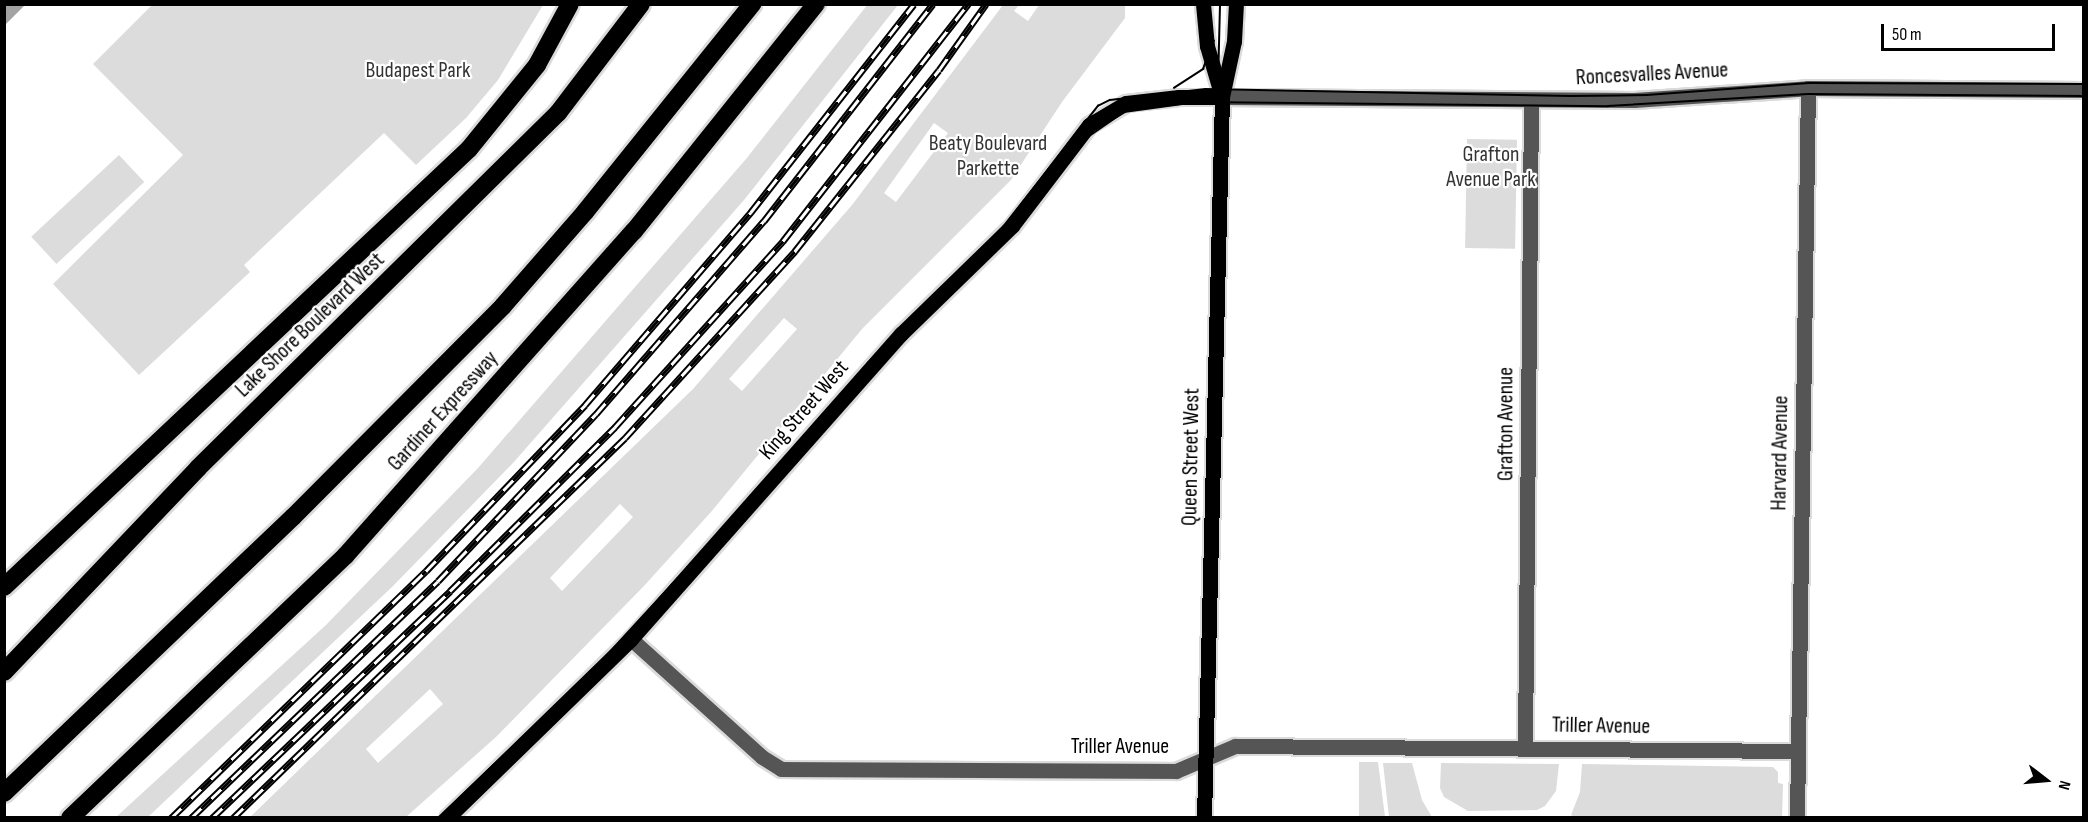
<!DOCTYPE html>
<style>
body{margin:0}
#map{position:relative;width:2088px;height:822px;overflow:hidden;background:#fff;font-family:"Sofia Sans Condensed",sans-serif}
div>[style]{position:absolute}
.green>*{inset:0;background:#dcdcdc;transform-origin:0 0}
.water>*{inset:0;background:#a3a3a3}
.roads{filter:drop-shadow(2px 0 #dbdbdb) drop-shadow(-2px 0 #dbdbdb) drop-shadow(0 2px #dbdbdb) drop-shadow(0 -2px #dbdbdb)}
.minor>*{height:15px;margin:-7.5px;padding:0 7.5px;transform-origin:7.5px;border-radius:7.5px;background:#555}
.major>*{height:15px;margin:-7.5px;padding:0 7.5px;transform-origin:7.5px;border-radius:7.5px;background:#000}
.highway>*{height:18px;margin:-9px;padding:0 9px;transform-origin:9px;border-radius:9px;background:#000}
.tram>*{height:1.5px;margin:-0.75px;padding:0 0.75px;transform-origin:0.75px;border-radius:0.75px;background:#000}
.rail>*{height:7px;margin-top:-3.5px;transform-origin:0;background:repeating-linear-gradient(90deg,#fff 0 14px,#000 0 28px);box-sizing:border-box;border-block:2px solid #000}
span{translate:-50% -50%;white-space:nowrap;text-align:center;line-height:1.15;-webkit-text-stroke:4.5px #fff;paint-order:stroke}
.park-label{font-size:22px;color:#333}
.street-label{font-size:22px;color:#000}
.frame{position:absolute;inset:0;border:6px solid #000;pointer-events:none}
.north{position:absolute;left:2016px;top:750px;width:60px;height:60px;-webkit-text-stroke:4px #fff;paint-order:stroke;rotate:106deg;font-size:16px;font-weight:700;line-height:24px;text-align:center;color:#000}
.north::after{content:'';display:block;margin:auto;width:21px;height:27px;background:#000;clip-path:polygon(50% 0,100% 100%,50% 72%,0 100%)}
.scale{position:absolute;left:1881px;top:24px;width:174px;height:27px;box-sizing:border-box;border:3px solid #000;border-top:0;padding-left:8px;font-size:18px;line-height:21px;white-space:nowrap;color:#000;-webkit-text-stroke:4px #fff;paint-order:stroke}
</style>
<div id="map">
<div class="green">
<div style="clip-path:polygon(153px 4px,543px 4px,543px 5px,498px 80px,466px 118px,416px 165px,384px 133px,244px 265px,250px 272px,139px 375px,53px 284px,183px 155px,93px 64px)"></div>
<div style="clip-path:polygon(868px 4px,898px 5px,744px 200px,513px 463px,392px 587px,148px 817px,116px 817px,326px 625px,478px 468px,746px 159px)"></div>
<div style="clip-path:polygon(evenodd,1003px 5px,1019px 5px,1014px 11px,1028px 21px,1039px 5px,1125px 5px,1125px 18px,1062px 102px,1011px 180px,862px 329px,711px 512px,643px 587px,496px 737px,406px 817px,250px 817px,693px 389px,852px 205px,1003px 5px,934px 123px,948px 133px,896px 202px,884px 193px,934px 123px,1003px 5px,784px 318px,797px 329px,742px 391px,729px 379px,784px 318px,1003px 5px,620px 504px,633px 517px,562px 591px,550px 578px,620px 504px,1003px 5px,430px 689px,443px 704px,378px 763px,366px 749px,430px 689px)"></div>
<div style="clip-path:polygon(1715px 66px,1714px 71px,1678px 73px,1677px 67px)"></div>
<div style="left:1467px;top:139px;width:50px;height:109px;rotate:1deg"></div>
<div style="left:119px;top:155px;width:37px;height:120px;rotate:47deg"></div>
<div style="clip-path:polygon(1378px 762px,1385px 817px,1359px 817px,1359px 762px)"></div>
<div style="clip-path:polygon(1383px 763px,1412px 763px,1422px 800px,1432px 817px,1389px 817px)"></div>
<div style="clip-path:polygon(1441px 763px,1559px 764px,1556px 791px,1545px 806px,1537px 810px,1468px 811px,1444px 797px,1440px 788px)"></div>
<div style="clip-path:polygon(1582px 764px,1773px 767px,1778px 772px,1778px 783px,1783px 784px,1782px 817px,1574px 817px,1571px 815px,1580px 792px)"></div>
</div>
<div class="water">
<div style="clip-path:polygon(5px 4px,25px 4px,25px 5px,5px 25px)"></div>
</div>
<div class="roads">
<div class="minor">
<div style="left:1222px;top:97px;width:412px;rotate:0.4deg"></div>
<div style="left:1634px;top:100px;width:174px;rotate:-3.9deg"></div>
<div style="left:1808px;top:88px;width:276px;rotate:0.4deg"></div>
<div style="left:631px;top:639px;width:176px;rotate:42deg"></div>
<div style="left:762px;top:757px;width:22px;rotate:32deg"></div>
<div style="left:781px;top:769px;width:395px;rotate:0.3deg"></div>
<div style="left:1176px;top:771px;width:64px;rotate:-23deg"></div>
<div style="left:1235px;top:746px;width:563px;rotate:0.51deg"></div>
<div style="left:1525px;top:748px;width:647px;rotate:-89.47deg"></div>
<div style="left:1797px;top:818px;width:730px;rotate:-89.14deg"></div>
</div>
<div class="major">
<div style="left:1203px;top:4px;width:42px;rotate:84.6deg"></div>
<div style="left:1207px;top:46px;width:53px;rotate:73.6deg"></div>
<div style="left:447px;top:818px;width:257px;rotate:-44.2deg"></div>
<div style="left:631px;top:639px;width:407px;rotate:-48.5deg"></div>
<div style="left:901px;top:334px;width:155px;rotate:-44.2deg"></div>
<div style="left:1012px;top:226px;width:127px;rotate:-52.7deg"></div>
<div style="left:1089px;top:125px;width:43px;rotate:-30.7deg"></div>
<div style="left:1126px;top:103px;width:53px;rotate:-6.5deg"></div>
<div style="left:1179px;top:97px;width:43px"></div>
<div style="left:1204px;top:818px;width:721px;rotate:-88.57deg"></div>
<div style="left:1222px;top:97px;width:57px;rotate:-77.9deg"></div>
<div style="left:1234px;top:41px;width:37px;rotate:-87deg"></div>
</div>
<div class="highway">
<div style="left:4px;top:587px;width:639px;rotate:-43.29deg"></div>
<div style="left:469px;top:149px;width:108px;rotate:-51deg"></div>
<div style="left:537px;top:65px;width:69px;rotate:-61.6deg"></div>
<div style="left:4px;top:672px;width:282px;rotate:-46.4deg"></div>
<div style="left:198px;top:468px;width:506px;rotate:-44.6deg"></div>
<div style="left:558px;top:113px;width:137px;rotate:-52.7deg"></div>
<div style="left:4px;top:793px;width:400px;rotate:-43.7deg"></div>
<div style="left:293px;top:517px;width:298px;rotate:-45.1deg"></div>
<div style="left:503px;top:306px;width:125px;rotate:-48.9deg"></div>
<div style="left:585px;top:212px;width:267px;rotate:-51.2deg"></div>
<div style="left:70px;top:818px;width:381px;rotate:-43.6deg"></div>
<div style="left:346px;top:555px;width:433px;rotate:-48.4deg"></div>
<div style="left:634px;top:231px;width:291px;rotate:-51.3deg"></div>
</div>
</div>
<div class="tram">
<div style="left:1174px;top:88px;width:35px;rotate:-33deg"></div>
<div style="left:1203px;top:69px;width:30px;rotate:-69deg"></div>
<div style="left:438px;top:818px;width:219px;rotate:-43.7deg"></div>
<div style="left:596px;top:667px;width:220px;rotate:-47.4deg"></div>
<div style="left:745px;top:505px;width:188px;rotate:-49.1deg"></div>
<div style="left:868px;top:363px;width:192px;rotate:-45.2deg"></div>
<div style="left:1003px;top:227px;width:154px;rotate:-51.9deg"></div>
<div style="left:1098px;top:106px;width:13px;rotate:-27deg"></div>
<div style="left:1110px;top:100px;width:96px;rotate:-6.6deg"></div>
<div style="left:1205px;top:89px;width:365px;rotate:1.1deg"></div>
<div style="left:1570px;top:96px;width:77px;rotate:-0.7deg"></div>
<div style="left:1647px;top:95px;width:162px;rotate:-4.2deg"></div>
<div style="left:1809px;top:83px;width:275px;rotate:0.2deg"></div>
<div style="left:455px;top:818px;width:168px;rotate:-43.8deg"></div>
<div style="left:576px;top:702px;width:170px;rotate:-46.4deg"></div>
<div style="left:693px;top:579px;width:322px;rotate:-48.8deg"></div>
<div style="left:905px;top:337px;width:149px;rotate:-43.6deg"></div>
<div style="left:1013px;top:234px;width:119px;rotate:-52.8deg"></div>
<div style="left:1085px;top:139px;width:47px;rotate:-34.7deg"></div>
<div style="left:1124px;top:112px;width:75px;rotate:-7.7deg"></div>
<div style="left:1198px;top:102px;width:410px;rotate:0.6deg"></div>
<div style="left:1608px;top:106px;width:200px;rotate:-3.4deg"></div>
<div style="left:1808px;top:94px;width:276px;rotate:0.4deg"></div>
<div style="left:1199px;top:818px;width:814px;rotate:-88.52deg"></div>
<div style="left:1210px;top:818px;width:814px;rotate:-88.52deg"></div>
</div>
<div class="rail">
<div style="left:171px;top:818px;width:355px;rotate:-44.1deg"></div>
<div style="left:426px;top:571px;width:230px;rotate:-46.2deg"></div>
<div style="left:585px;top:405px;width:255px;rotate:-49.3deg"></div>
<div style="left:751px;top:212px;width:264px;rotate:-51.9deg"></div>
<div style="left:191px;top:818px;width:342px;rotate:-43.8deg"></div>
<div style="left:438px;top:581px;width:230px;rotate:-46.6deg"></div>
<div style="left:596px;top:414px;width:256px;rotate:-49deg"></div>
<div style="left:764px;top:221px;width:275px;rotate:-52.1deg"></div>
<div style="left:212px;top:818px;width:329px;rotate:-43.6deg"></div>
<div style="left:450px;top:591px;width:233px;rotate:-44.8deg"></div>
<div style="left:615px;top:427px;width:251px;rotate:-47.9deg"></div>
<div style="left:783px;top:241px;width:301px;rotate:-52deg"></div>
<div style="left:233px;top:818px;width:546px;rotate:-44.11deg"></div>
<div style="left:625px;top:438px;width:253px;rotate:-47.7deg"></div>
<div style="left:795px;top:251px;width:231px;rotate:-51.5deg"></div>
<div style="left:939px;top:70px;width:81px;rotate:-54.5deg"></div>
</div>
<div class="park-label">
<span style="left:418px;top:71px">Budapest Park</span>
<span style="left:988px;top:156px">Beaty Boulevard<br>Parkette</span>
<span style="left:1491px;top:167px">Grafton<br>Avenue Park</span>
</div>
<div class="street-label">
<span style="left:1652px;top:74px;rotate:-3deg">Roncesvalles Avenue</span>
<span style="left:310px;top:325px;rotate:-44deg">Lake Shore Boulevard West</span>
<span style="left:804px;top:410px;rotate:-49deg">King Street West</span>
<span style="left:443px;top:411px;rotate:-48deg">Gardiner Expressway</span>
<span style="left:1506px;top:424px;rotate:-90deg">Grafton Avenue</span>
<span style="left:1780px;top:453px;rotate:-89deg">Harvard Avenue</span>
<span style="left:1191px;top:457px;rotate:-89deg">Queen Street West</span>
<span style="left:1601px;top:726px;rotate:1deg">Triller Avenue</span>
<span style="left:1120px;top:747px">Triller Avenue</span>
</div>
<div class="frame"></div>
<div class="north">N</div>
<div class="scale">50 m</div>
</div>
